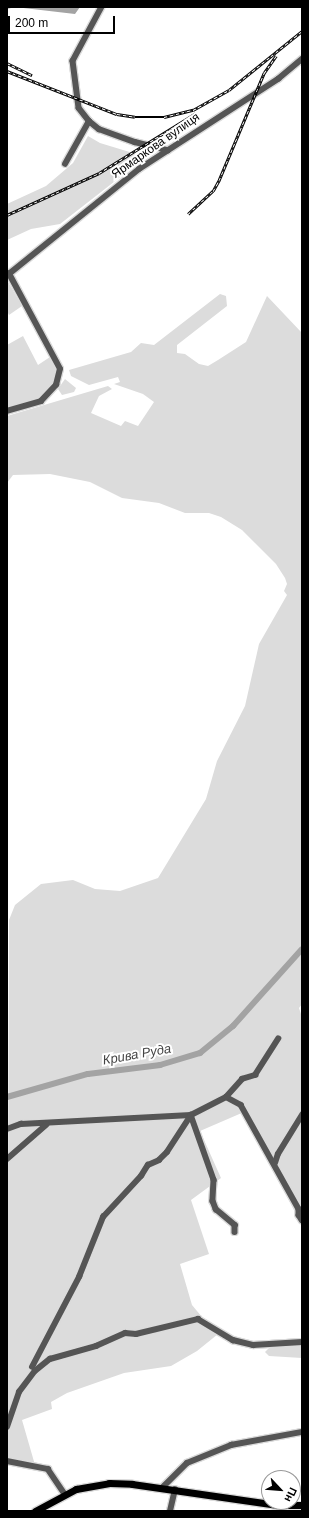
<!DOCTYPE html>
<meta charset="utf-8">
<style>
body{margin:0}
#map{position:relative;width:309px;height:1518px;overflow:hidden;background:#fff;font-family:Helvetica,sans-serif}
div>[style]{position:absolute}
.green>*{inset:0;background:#dcdcdc}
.water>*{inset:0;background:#a3a3a3}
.river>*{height:6px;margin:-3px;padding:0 3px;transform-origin:3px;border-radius:3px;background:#a3a3a3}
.roads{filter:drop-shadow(1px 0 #dbdbdb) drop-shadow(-1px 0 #dbdbdb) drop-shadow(0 1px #dbdbdb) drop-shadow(0 -1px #dbdbdb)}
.minor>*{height:5.5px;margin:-2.75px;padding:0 2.75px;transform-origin:2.75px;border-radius:2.75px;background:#555}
.major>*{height:7px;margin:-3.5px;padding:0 3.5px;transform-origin:3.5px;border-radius:3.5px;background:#000}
.rail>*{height:2.5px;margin-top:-1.25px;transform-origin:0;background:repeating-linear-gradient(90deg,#fff 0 3px,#000 0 6px);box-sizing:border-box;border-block:1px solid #000}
span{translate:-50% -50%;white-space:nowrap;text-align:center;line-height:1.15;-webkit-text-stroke:4px #fff;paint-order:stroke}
.street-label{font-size:12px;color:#000}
.water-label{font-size:13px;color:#444;font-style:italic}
.frame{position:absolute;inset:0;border:8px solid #000;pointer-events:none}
.north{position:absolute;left:261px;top:1470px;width:40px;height:40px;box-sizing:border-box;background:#fff;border:1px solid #999;border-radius:50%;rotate:116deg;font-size:11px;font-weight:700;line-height:16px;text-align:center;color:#000}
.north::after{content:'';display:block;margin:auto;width:14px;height:18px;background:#000;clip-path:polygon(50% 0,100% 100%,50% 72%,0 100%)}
.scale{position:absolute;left:8px;top:16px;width:107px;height:18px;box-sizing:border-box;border:2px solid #000;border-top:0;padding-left:5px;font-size:12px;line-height:14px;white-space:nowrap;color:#000;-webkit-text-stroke:3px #fff;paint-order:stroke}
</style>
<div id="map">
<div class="green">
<div style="clip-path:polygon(88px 136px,100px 143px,146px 157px,60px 224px,31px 229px,7px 240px,7px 204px,46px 186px,73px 163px)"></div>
<div style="clip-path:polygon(7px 280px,22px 306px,9px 315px,7px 311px)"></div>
<div style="clip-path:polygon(220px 294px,226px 296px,227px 306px,177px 345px,177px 353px,185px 354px,199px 364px,208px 366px,218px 360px,246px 342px,267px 296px,302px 333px,302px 1004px,299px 1008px,302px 1017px,302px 1207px,294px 1210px,244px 1112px,200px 1131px,221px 1178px,191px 1200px,209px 1254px,180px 1264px,192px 1305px,202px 1317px,223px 1330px,197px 1351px,171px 1366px,124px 1373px,67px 1393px,51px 1402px,52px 1409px,22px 1420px,35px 1465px,7px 1457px,9px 920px,15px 905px,41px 884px,73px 880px,95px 889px,120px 891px,158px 878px,206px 799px,217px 761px,245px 706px,259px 644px,287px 595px,284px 591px,287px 584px,285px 578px,276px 564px,242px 530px,221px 517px,209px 513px,185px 513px,159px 503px,122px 498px,90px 482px,50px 474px,13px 475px,7px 483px,7px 416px,108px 386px,112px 389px,99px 396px,91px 413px,121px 426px,125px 421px,138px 426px,154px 402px,143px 394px,114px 384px,120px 382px,118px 377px,89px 385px,71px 376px,69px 370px,131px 352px,141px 343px,154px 345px)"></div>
<div style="clip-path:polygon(23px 336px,38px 365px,50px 357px,58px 371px,55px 381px,42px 397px,37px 401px,7px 407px,7px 345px)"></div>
<div style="clip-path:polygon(65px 379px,76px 388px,74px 392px,62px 395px,58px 389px)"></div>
<div style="clip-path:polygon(302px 1345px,302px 1358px,269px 1356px,265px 1352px,270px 1347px)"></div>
</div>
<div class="water">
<div style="clip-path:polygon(7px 7px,80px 7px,75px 14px,15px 7px,7px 9px)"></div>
</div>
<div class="river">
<div style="left:7px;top:1097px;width:84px;rotate:-15.9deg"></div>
<div style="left:88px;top:1074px;width:73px;rotate:-7.1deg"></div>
<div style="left:160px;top:1065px;width:42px;rotate:-16.7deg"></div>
<div style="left:200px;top:1053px;width:43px;rotate:-39.3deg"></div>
<div style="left:233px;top:1026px;width:103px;rotate:-48.1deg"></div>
</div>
<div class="roads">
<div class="minor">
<div style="left:102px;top:7px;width:61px;rotate:118.2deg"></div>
<div style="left:73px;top:61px;width:47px;rotate:82.7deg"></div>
<div style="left:79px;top:108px;width:16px;rotate:52deg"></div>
<div style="left:89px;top:121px;width:13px;rotate:39deg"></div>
<div style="left:99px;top:129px;width:38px;rotate:20deg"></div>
<div style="left:135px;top:142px;width:34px;rotate:14deg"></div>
<div style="left:65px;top:164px;width:49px;rotate:-60.8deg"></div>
<div style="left:7px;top:411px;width:35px;rotate:-16deg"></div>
<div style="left:41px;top:401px;width:22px;rotate:-47deg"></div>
<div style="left:56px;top:385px;width:16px;rotate:-76deg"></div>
<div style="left:60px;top:369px;width:108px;rotate:-118.2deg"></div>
<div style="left:9px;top:274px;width:167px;rotate:-38.9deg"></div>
<div style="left:139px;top:169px;width:166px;rotate:-32.9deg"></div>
<div style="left:278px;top:79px;width:31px;rotate:-40deg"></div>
<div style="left:226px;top:1097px;width:17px;rotate:28deg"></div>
<div style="left:241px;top:1105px;width:119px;rotate:60.9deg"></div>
<div style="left:299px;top:1209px;width:6px;rotate:90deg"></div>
<div style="left:299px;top:1215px;width:6px;rotate:59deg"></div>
<div style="left:7px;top:1129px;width:15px;rotate:-20deg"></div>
<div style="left:21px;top:1124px;width:170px;rotate:-3deg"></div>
<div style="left:191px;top:1115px;width:39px;rotate:-27deg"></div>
<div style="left:226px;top:1097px;width:24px;rotate:-48deg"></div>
<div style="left:242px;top:1079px;width:14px;rotate:-17deg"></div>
<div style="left:255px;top:1075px;width:43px;rotate:-57.4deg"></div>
<div style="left:7px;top:1159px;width:52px;rotate:-41.1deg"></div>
<div style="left:275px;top:1163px;width:9px;rotate:-72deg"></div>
<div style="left:278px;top:1154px;width:46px;rotate:-58.4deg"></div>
<div style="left:32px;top:1367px;width:102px;rotate:-62.4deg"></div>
<div style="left:79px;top:1277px;width:65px;rotate:-68.2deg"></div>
<div style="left:103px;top:1217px;width:56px;rotate:-47.2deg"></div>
<div style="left:141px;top:1176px;width:13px;rotate:-58deg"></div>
<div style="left:148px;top:1165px;width:12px;rotate:-24deg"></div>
<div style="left:159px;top:1160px;width:11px;rotate:-45deg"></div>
<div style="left:167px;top:1152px;width:44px;rotate:-57deg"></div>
<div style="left:191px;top:1115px;width:69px;rotate:70.5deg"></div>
<div style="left:214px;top:1180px;width:21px;rotate:93deg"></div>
<div style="left:213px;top:1201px;width:9px;rotate:69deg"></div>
<div style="left:216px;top:1209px;width:25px;rotate:40deg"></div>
<div style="left:235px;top:1225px;width:7px;rotate:90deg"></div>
<div style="left:7px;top:1427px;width:37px;rotate:-71deg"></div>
<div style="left:19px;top:1392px;width:26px;rotate:-53deg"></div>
<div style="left:35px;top:1371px;width:19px;rotate:-39deg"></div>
<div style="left:50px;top:1359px;width:48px;rotate:-15.8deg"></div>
<div style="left:96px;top:1346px;width:32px;rotate:-24deg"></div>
<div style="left:125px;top:1333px;width:11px;rotate:5deg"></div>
<div style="left:136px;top:1334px;width:64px;rotate:-13.6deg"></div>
<div style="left:198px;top:1319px;width:41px;rotate:31deg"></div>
<div style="left:233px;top:1340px;width:21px;rotate:14deg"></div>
<div style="left:253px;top:1345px;width:49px;rotate:-3.5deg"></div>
<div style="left:7px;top:1461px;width:42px;rotate:11deg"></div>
<div style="left:48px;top:1469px;width:30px;rotate:56deg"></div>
<div style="left:162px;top:1488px;width:35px;rotate:-45deg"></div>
<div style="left:187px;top:1463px;width:48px;rotate:-22.2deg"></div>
<div style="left:231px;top:1445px;width:72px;rotate:-10.4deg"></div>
<div style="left:170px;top:1511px;width:22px;rotate:-77deg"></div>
</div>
<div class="major">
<div style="left:35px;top:1511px;width:47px;rotate:-28.2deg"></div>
<div style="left:76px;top:1489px;width:34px;rotate:-10deg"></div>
<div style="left:109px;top:1483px;width:23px;rotate:2deg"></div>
<div style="left:132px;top:1484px;width:147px;rotate:8.2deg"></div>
<div style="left:277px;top:1505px;width:25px"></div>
</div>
</div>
<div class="rail">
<div style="left:7px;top:63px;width:28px;rotate:26deg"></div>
<div style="left:7px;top:71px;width:118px;rotate:21.4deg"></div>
<div style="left:117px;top:114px;width:18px;rotate:9deg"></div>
<div style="left:135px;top:117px;width:29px"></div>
<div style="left:164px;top:117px;width:30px;rotate:-14deg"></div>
<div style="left:193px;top:110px;width:41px;rotate:-29.1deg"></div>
<div style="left:229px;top:90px;width:94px;rotate:-38.9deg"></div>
<div style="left:188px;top:214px;width:34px;rotate:-43deg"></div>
<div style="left:213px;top:191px;width:13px;rotate:-61deg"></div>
<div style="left:219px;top:180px;width:116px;rotate:-67.2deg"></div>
<div style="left:264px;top:73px;width:21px;rotate:-55deg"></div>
<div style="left:7px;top:215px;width:101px;rotate:-24.5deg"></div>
<div style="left:99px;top:173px;width:114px;rotate:-31.7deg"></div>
</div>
<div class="street-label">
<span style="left:156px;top:146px;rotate:-35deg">Ярмаркова вулиця</span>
</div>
<div class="water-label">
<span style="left:137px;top:1055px;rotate:-10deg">Крива Руда</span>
</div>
<div class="frame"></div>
<div class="north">Пн</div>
<div class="scale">200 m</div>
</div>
